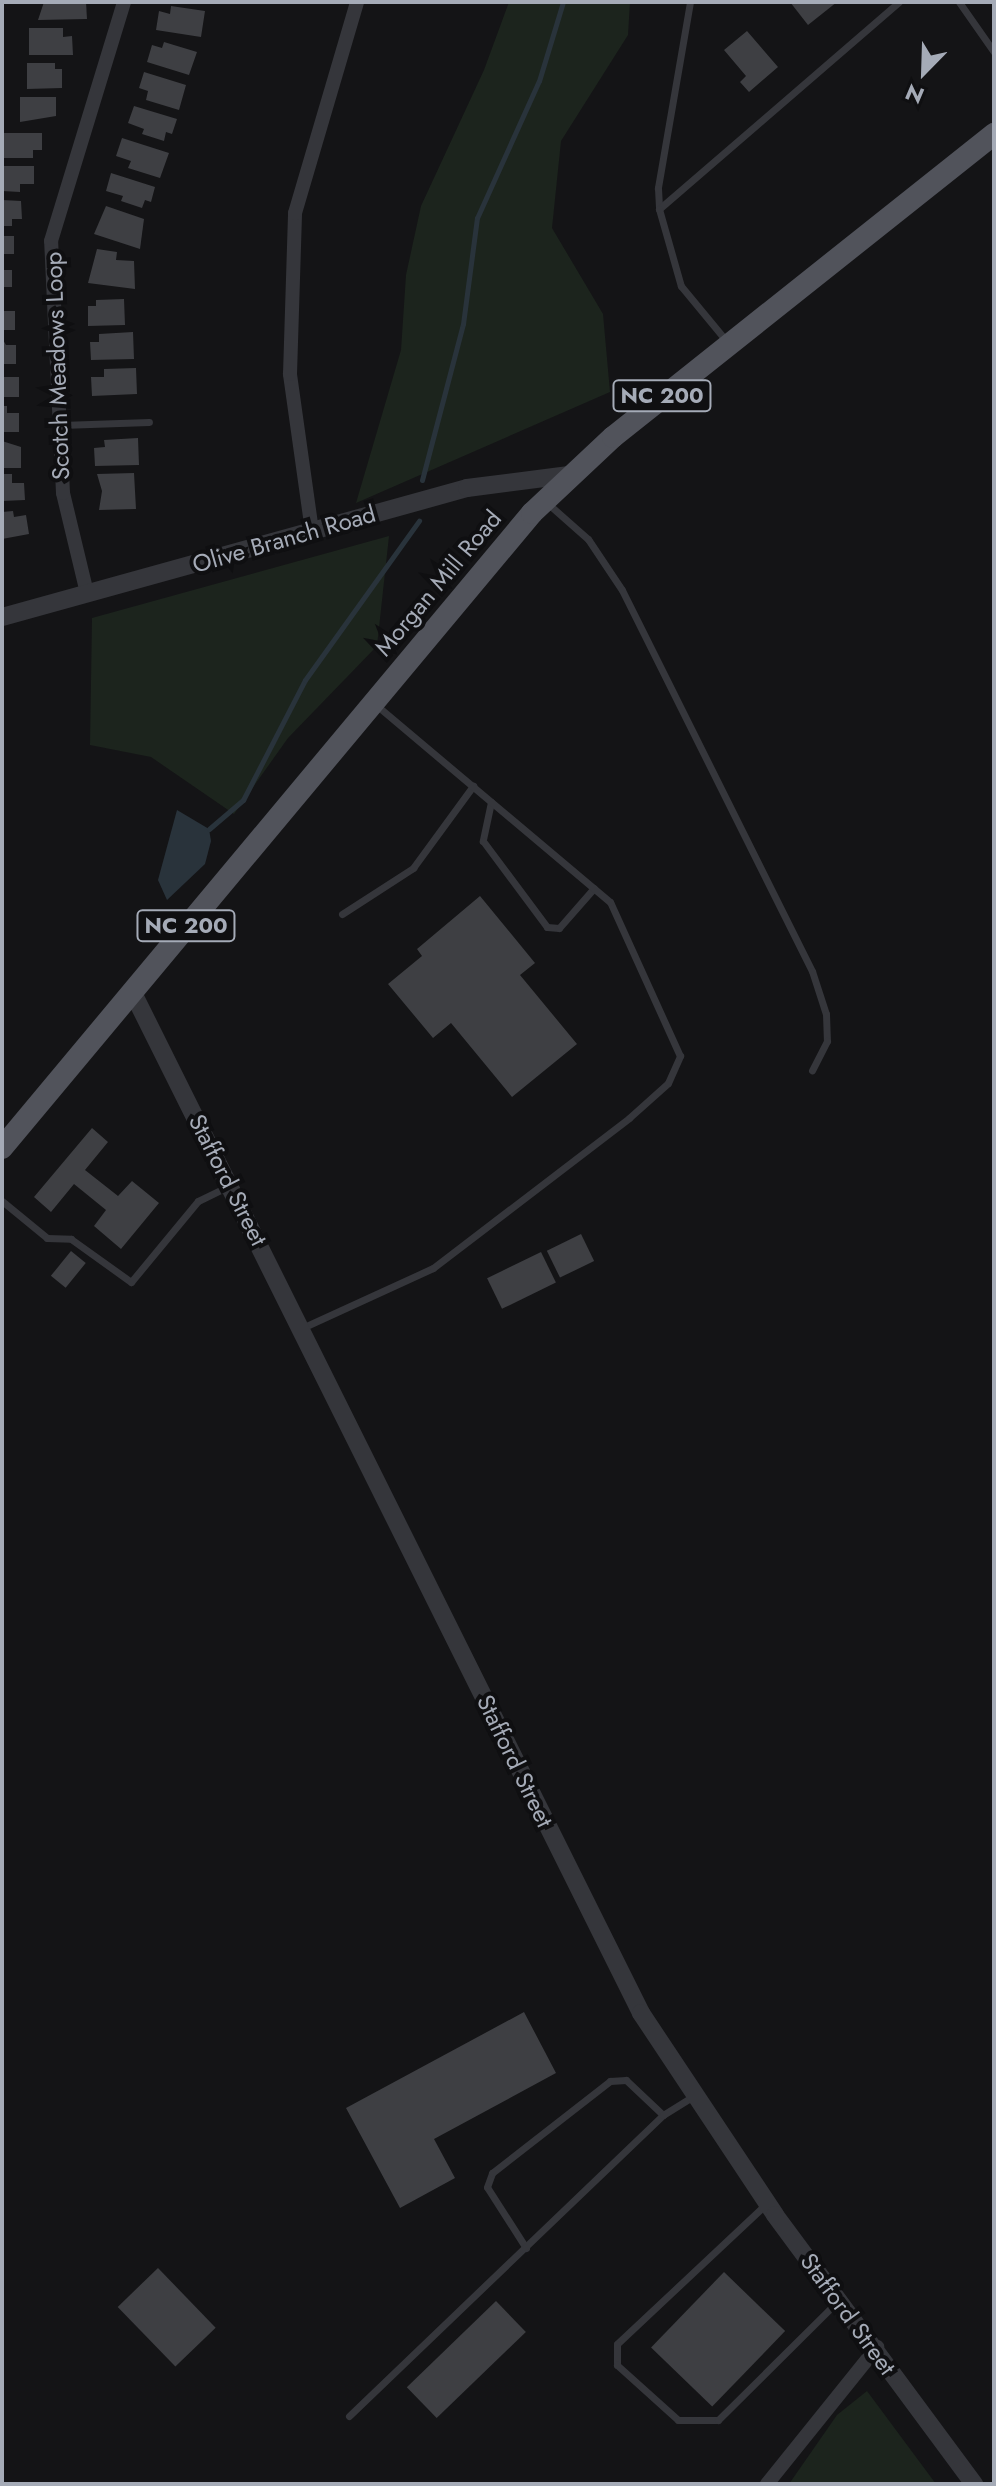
<!DOCTYPE html>
<style>
body{margin:0}
#map{position:relative;width:996px;height:2486px;overflow:hidden;background:#141416;font-family:Jost,sans-serif}
div>[style]{position:absolute}
.green>*{inset:0;background:#1c241d}
.water>*{inset:0;background:#29333b}
.stream>*{height:5px;margin:-2.5px;padding:0 2.5px;transform-origin:2.5px;border-radius:2.5px;background:#29333b}
.building>*{inset:0;background:#3e3f43;transform-origin:0 0}
.service>*{height:7px;margin:-3.5px;padding:0 3.5px;transform-origin:3.5px;border-radius:3.5px;background:#35363b}
.minor>*{height:14px;margin:-7px;padding:0 7px;transform-origin:7px;border-radius:7px;background:#35363b}
.tertiary>*{height:18px;margin:-9px;padding:0 9px;transform-origin:9px;border-radius:9px;background:#35363b}
.primary>*{height:22px;margin:-11px;padding:0 11px;transform-origin:11px;border-radius:11px;background:#51535b}
span{translate:-50% -50%;white-space:nowrap;text-align:center;line-height:1.15;-webkit-text-stroke:8px #0f0f11;paint-order:stroke}
.shield-label span{padding:2px 6px;background:#0f0f11;border:2px solid;border-radius:6px;-webkit-text-stroke-width:0}
.shield-label{font-size:22px;color:#a5abb7;font-weight:700}
.street-label{font-size:24px;color:#a5abb7}
.frame{position:absolute;inset:0;border:4px solid #a5abb7;pointer-events:none}
.north{position:absolute;left:884px;top:32px;width:80px;height:80px;-webkit-text-stroke:6px #0f0f11;paint-order:stroke;rotate:203deg;font-size:22px;font-weight:700;line-height:32px;text-align:center;color:#a5abb7}
.north::after{content:'';display:block;margin:auto;width:28px;height:36px;background:#a5abb7;clip-path:polygon(50% 0,100% 100%,50% 72%,0 100%)}
</style>
<div id="map">
<div class="green">
<div style="clip-path:polygon(509px 2px,630px 2px,628px 35px,561px 141px,552px 228px,603px 314px,610px 392px,356px 503px,401px 350px,406px 275px,421px 206px,484px 70px)"></div>
<div style="clip-path:polygon(389px 536px,377px 646px,288px 738px,234px 814px,151px 757px,90px 745px,92px 618px)"></div>
<div style="clip-path:polygon(867px 2391px,936px 2484px,789px 2484px,837px 2415px)"></div>
</div>
<div class="water">
<div style="clip-path:polygon(177px 810px,209px 829px,211px 841px,205px 864px,167px 900px,158px 880px)"></div>
</div>
<div class="stream">
<div style="left:422px;top:480px;width:161px;rotate:-75.3deg"></div>
<div style="left:463px;top:324px;width:107px;rotate:-82.5deg"></div>
<div style="left:477px;top:218px;width:150px;rotate:-65.7deg"></div>
<div style="left:539px;top:81px;width:83px;rotate:-73.1deg"></div>
<div style="left:209px;top:829px;width:45px;rotate:-40.5deg"></div>
<div style="left:243px;top:800px;width:135px;rotate:-62.7deg"></div>
<div style="left:305px;top:680px;width:196px;rotate:-54.4deg"></div>
</div>
<div class="building">
<div style="clip-path:polygon(44px 2px,86px 2px,87px 19px,38px 20px)"></div>
<div style="clip-path:polygon(790px 2px,837px 2px,808px 25px)"></div>
<div style="clip-path:polygon(171px 6px,205px 11px,201px 37px,156px 30px,159px 11px,170px 14px)"></div>
<div style="clip-path:polygon(29px 28px,63px 28px,63px 37px,72px 36px,73px 55px,29px 55px)"></div>
<div style="clip-path:polygon(747px 31px,778px 67px,749px 92px,740px 82px,746px 76px,724px 50px)"></div>
<div style="clip-path:polygon(164px 42px,197px 52px,189px 75px,147px 62px,152px 45px,162px 48px)"></div>
<div style="clip-path:polygon(27px 63px,55px 63px,55px 69px,62px 69px,62px 88px,27px 89px)"></div>
<div style="clip-path:polygon(144px 72px,186px 85px,179px 110px,146px 100px,148px 91px,139px 88px)"></div>
<div style="clip-path:polygon(20px 97px,56px 97px,56px 116px,20px 122px)"></div>
<div style="clip-path:polygon(134px 106px,177px 119px,172px 134px,166px 132px,164px 141px,142px 134px,144px 129px,128px 123px)"></div>
<div style="clip-path:polygon(2px 133px,42px 133px,42px 150px,33px 150px,33px 158px,2px 158px)"></div>
<div style="clip-path:polygon(122px 138px,169px 153px,160px 178px,128px 168px,131px 161px,116px 156px)"></div>
<div style="clip-path:polygon(2px 166px,34px 166px,34px 184px,20px 184px,20px 192px,2px 191px)"></div>
<div style="clip-path:polygon(111px 173px,155px 187px,151px 202px,145px 200px,142px 208px,121px 201px,123px 196px,106px 191px)"></div>
<div style="clip-path:polygon(2px 200px,21px 201px,22px 219px,12px 219px,12px 226px,2px 226px)"></div>
<div style="clip-path:polygon(106px 206px,144px 219px,140px 249px,94px 234px)"></div>
<div style="left:2px;top:236px;width:12px;height:18px"></div>
<div style="clip-path:polygon(97px 249px,117px 252px,116px 260px,134px 261px,135px 289px,88px 283px)"></div>
<div style="left:2px;top:270px;width:10px;height:17px"></div>
<div style="clip-path:polygon(124px 299px,125px 325px,88px 326px,88px 306px,96px 306px,96px 300px)"></div>
<div style="left:2px;top:311px;width:13px;height:19px"></div>
<div style="clip-path:polygon(133px 332px,134px 359px,91px 360px,90px 342px,99px 342px,99px 334px)"></div>
<div style="clip-path:polygon(2px 338px,6px 345px,16px 345px,16px 364px,2px 364px)"></div>
<div style="clip-path:polygon(136px 368px,137px 394px,92px 396px,91px 377px,104px 377px,104px 369px)"></div>
<div style="left:2px;top:377px;width:17px;height:20px"></div>
<div style="clip-path:polygon(2px 406px,7px 406px,7px 413px,19px 413px,19px 432px,2px 432px)"></div>
<div style="clip-path:polygon(138px 438px,139px 465px,95px 466px,94px 448px,105px 447px,104px 440px)"></div>
<div style="clip-path:polygon(2px 441px,21px 447px,21px 468px,2px 468px)"></div>
<div style="clip-path:polygon(134px 473px,136px 509px,99px 510px,102px 491px,97px 474px)"></div>
<div style="clip-path:polygon(2px 474px,12px 474px,12px 483px,24px 483px,25px 500px,2px 501px)"></div>
<div style="clip-path:polygon(13px 511px,14px 517px,26px 515px,29px 534px,2px 539px,2px 512px)"></div>
<div style="clip-path:polygon(480px 896px,535px 963px,520px 975px,577px 1044px,512px 1097px,451px 1023px,433px 1038px,388px 984px,422px 956px,417px 949px)"></div>
<div style="clip-path:polygon(92px 1128px,108px 1142px,85px 1170px,118px 1196px,132px 1181px,159px 1203px,121px 1249px,94px 1226px,106px 1210px,74px 1184px,51px 1212px,34px 1197px)"></div>
<div style="left:581px;top:1234px;width:30px;height:38px;rotate:64deg"></div>
<div style="left:71px;top:1251px;width:19px;height:32px;rotate:39deg"></div>
<div style="left:541px;top:1252px;width:34px;height:60px;rotate:64deg"></div>
<div style="clip-path:polygon(524px 2012px,556px 2073px,434px 2139px,455px 2178px,400px 2208px,346px 2108px)"></div>
<div style="left:158px;top:2268px;width:83px;height:56px;rotate:46deg"></div>
<div style="left:724px;top:2272px;width:85px;height:105px;rotate:44deg"></div>
<div style="left:496px;top:2301px;width:43px;height:124px;rotate:46deg"></div>
</div>
<div class="service">
<div style="left:690px;top:2px;width:189px;rotate:99.8deg"></div>
<div style="left:658px;top:188px;width:21px;rotate:87deg"></div>
<div style="left:659px;top:209px;width:317px;rotate:-40.8deg"></div>
<div style="left:959px;top:2px;width:61px;rotate:55deg"></div>
<div style="left:659px;top:209px;width:80px;rotate:74.1deg"></div>
<div style="left:681px;top:286px;width:74px;rotate:50.5deg"></div>
<div style="left:61px;top:425px;width:88px;rotate:-2deg"></div>
<div style="left:546px;top:502px;width:56px;rotate:41.4deg"></div>
<div style="left:588px;top:539px;width:61px;rotate:56.3deg"></div>
<div style="left:622px;top:590px;width:426px;rotate:63.5deg"></div>
<div style="left:812px;top:971px;width:45px;rotate:72deg"></div>
<div style="left:826px;top:1014px;width:27px;rotate:88deg"></div>
<div style="left:827px;top:1041px;width:33px;rotate:117deg"></div>
<div style="left:491px;top:802px;width:40px;rotate:102deg"></div>
<div style="left:483px;top:841px;width:107px;rotate:53.3deg"></div>
<div style="left:547px;top:927px;width:12px;rotate:5deg"></div>
<div style="left:559px;top:928px;width:53px;rotate:-48.8deg"></div>
<div style="left:342px;top:914px;width:85px;rotate:-32.9deg"></div>
<div style="left:413px;top:868px;width:102px;rotate:-53.8deg"></div>
<div style="left:2px;top:1201px;width:58px;rotate:39.4deg"></div>
<div style="left:47px;top:1238px;width:24px;rotate:2deg"></div>
<div style="left:71px;top:1239px;width:74px;rotate:35.6deg"></div>
<div style="left:131px;top:1282px;width:105px;rotate:-50.4deg"></div>
<div style="left:198px;top:1201px;width:34px;rotate:-26deg"></div>
<div style="left:302px;top:1328px;width:144px;rotate:-24.6deg"></div>
<div style="left:433px;top:1268px;width:247px;rotate:-37.4deg"></div>
<div style="left:629px;top:1118px;width:52px;rotate:-41.9deg"></div>
<div style="left:668px;top:1083px;width:30px;rotate:-66deg"></div>
<div style="left:680px;top:1056px;width:169px;rotate:-114.4deg"></div>
<div style="left:610px;top:902px;width:304px;rotate:-139.9deg"></div>
<div style="left:766px;top:2204px;width:204px;rotate:136.8deg"></div>
<div style="left:617px;top:2344px;width:21px;rotate:90deg"></div>
<div style="left:617px;top:2365px;width:82px;rotate:42deg"></div>
<div style="left:678px;top:2420px;width:40px"></div>
<div style="left:718px;top:2420px;width:168px;rotate:-44.8deg"></div>
<div style="left:526px;top:2248px;width:72px;rotate:-122.6deg"></div>
<div style="left:487px;top:2187px;width:15px;rotate:-70deg"></div>
<div style="left:492px;top:2173px;width:150px;rotate:-37.9deg"></div>
<div style="left:610px;top:2081px;width:16px;rotate:-4deg"></div>
<div style="left:626px;top:2080px;width:51px;rotate:43.4deg"></div>
<div style="left:349px;top:2416px;width:435px;rotate:-43.8deg"></div>
<div style="left:663px;top:2115px;width:36px;rotate:-32deg"></div>
</div>
<div class="minor">
<div style="left:312px;top:531px;width:159px;rotate:-98deg"></div>
<div style="left:290px;top:374px;width:161px;rotate:-88.2deg"></div>
<div style="left:295px;top:213px;width:220px;rotate:-73.6deg"></div>
<div style="left:87px;top:593px;width:103px;rotate:-103.5deg"></div>
<div style="left:63px;top:493px;width:252px;rotate:-92.7deg"></div>
<div style="left:51px;top:241px;width:250px;rotate:-73deg"></div>
<div style="left:767px;top:2484px;width:176px;rotate:-51.2deg"></div>
</div>
<div class="tertiary">
<div style="left:2px;top:617px;width:483px;rotate:-15.5deg"></div>
<div style="left:467px;top:488px;width:103px;rotate:-7.3deg"></div>
<div style="left:132px;top:991px;width:1142px;rotate:63.52deg"></div>
<div style="left:641px;top:2013px;width:242px;rotate:56.4deg"></div>
<div style="left:775px;top:2215px;width:335px;rotate:53.5deg"></div>
</div>
<div class="primary">
<div style="left:2px;top:1148px;width:827px;rotate:-50.15deg"></div>
<div style="left:532px;top:513px;width:111px;rotate:-43.2deg"></div>
<div style="left:613px;top:437px;width:487px;rotate:-38.5deg"></div>
</div>
<div class="shield-label">
<span style="left:662px;top:396px">NC 200</span>
<span style="left:186px;top:926px">NC 200</span>
</div>
<div class="street-label">
<span style="left:57px;top:366px;rotate:-92deg">Scotch Meadows Loop</span>
<span style="left:284px;top:539px;rotate:-16deg">Olive Branch Road</span>
<span style="left:438px;top:583px;rotate:-50deg">Morgan Mill Road</span>
<span style="left:228px;top:1180px;rotate:63deg">Stafford Street</span>
<span style="left:515px;top:1761px;rotate:64deg">Stafford Street</span>
<span style="left:848px;top:2314px;rotate:54deg">Stafford Street</span>
</div>
<div class="frame"></div>
<div class="north">N</div>
</div>
